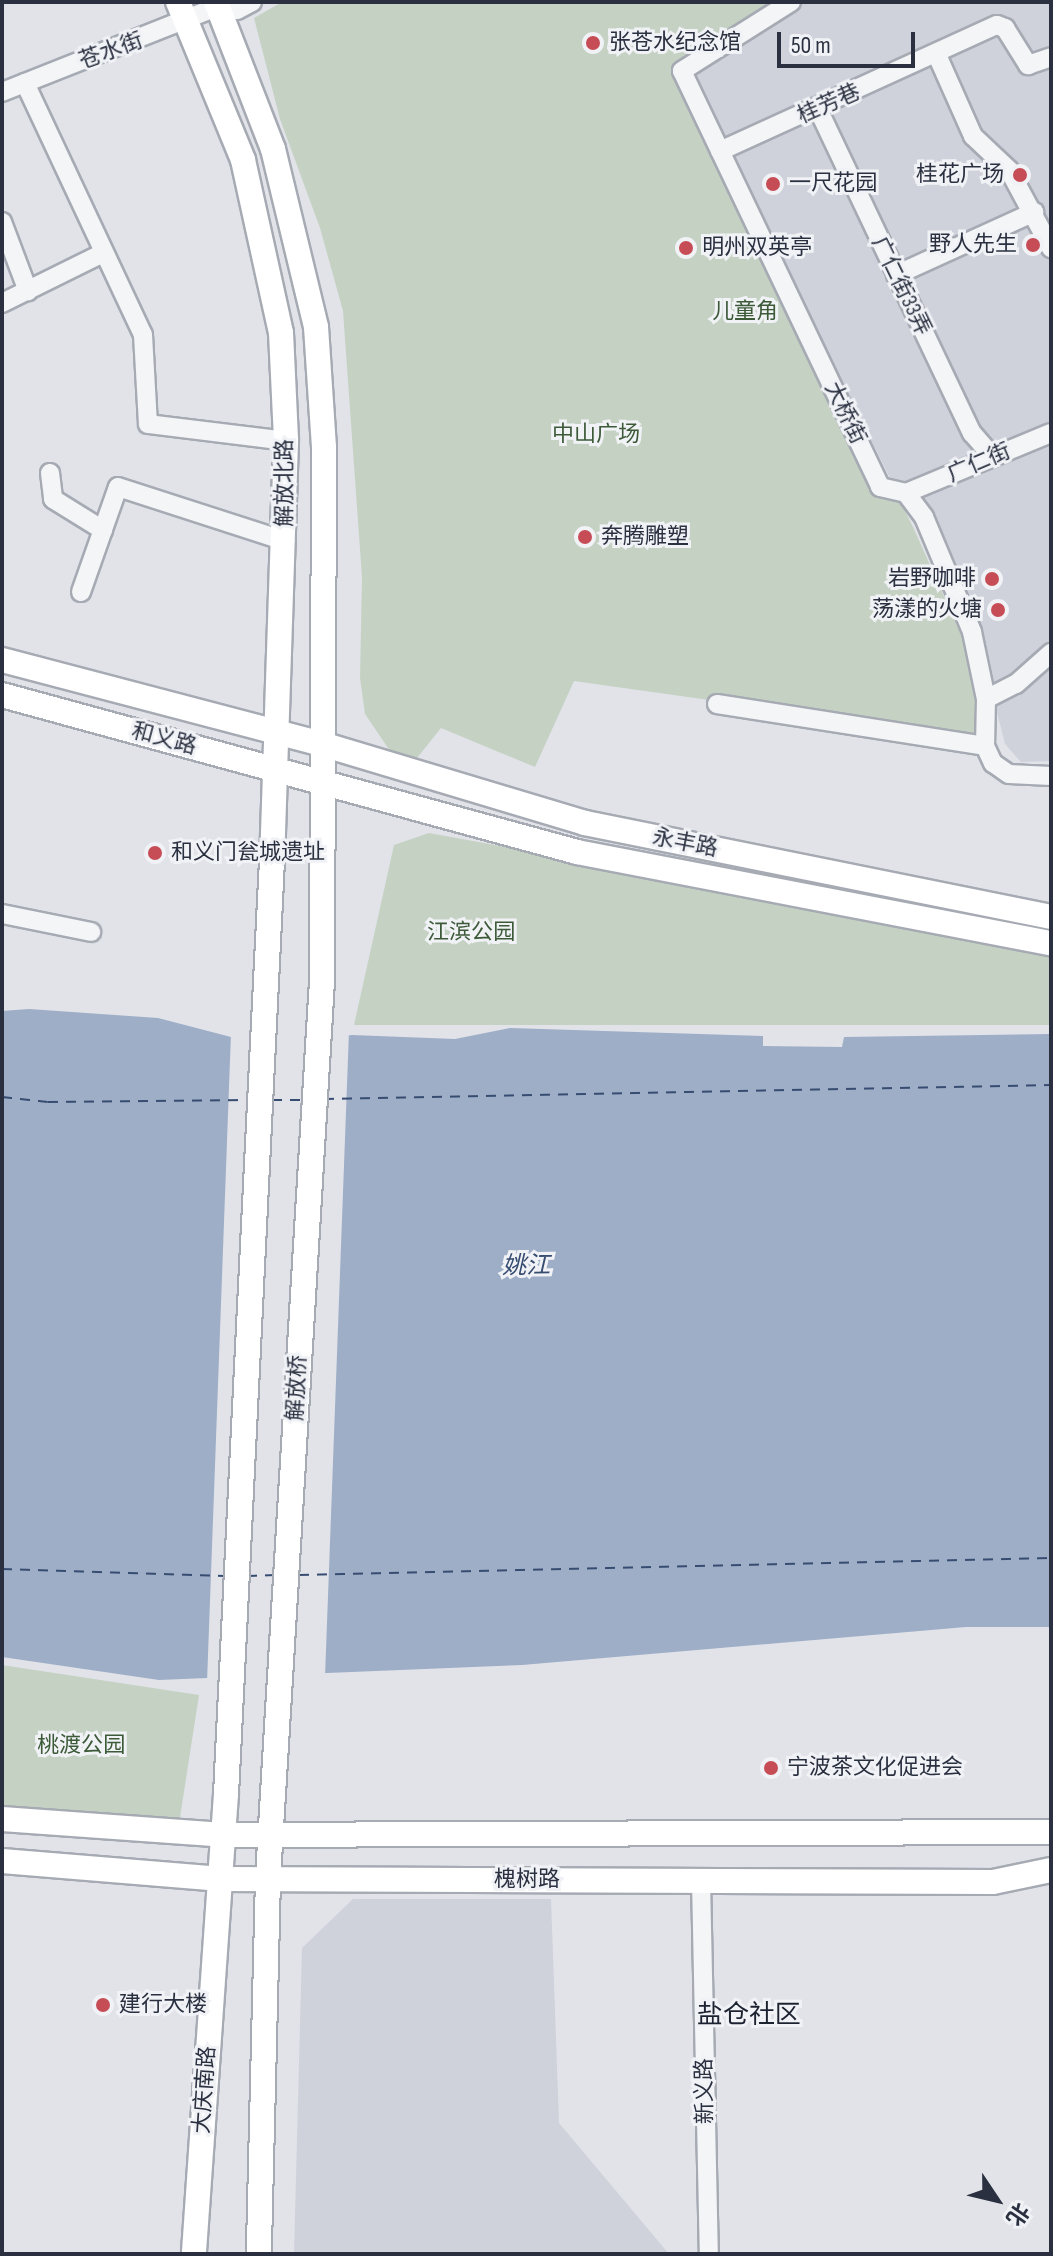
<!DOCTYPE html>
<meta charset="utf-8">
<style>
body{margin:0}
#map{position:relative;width:1053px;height:2256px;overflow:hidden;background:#e1e3e9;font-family:"Sofia Sans Condensed","Noto Sans SC",sans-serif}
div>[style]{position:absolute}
.built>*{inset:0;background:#cfd2db}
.green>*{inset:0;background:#c5d2c3}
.water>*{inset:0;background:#9eaec7}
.pier>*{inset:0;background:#e1e3e9}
.ferry>*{height:2px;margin-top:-1px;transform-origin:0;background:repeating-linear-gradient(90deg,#374c71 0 10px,transparent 0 18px)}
.roads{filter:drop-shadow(2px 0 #a6aab3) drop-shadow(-2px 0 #a6aab3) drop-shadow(0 2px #a6aab3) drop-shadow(0 -2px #a6aab3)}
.minor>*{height:18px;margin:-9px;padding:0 9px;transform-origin:9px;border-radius:9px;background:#f4f5f7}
.major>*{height:24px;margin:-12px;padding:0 12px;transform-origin:12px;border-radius:12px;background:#fff}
.dots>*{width:22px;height:22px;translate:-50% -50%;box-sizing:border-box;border:4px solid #f0f2f6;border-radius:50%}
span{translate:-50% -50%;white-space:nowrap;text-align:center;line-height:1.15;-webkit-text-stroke:6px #f0f2f6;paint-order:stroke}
.poi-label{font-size:22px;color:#2a3040}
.left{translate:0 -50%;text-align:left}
.right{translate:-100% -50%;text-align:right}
.street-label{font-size:22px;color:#2a3040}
.park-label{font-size:22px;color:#3c5a38}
.water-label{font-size:24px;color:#374c71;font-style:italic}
.quarter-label{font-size:26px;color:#1c2230}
.frame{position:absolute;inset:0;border:4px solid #2a3040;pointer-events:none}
.north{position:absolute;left:957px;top:2160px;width:80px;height:80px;-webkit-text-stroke:6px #f0f2f6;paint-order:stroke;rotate:125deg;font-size:22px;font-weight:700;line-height:32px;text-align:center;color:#2a3040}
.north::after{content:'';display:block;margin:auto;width:28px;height:36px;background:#2a3040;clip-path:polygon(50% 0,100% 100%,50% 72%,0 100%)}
.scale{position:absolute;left:777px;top:32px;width:138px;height:36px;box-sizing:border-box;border:4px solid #2a3040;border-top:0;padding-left:10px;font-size:24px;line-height:28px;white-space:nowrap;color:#2a3040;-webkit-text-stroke:6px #f0f2f6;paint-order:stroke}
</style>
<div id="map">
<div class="built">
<div style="clip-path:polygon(800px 2px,1051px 2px,1051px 761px,1021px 762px,1005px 744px,973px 618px,941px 537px,893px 484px,688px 73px)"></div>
<div style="clip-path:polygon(353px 1899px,551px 1899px,559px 2123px,669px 2254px,294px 2254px,302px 1948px)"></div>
</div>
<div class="green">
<div style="clip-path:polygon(282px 2px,792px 2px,686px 73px,914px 529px,970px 655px,979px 738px,574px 681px,535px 767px,441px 728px,413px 763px,388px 748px,365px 714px,360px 678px,362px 577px,343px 311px,320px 228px,280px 119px,254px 18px)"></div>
<div style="clip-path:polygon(429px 833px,1051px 947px,1051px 1025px,354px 1025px,394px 845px)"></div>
<div style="clip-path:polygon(2px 1665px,199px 1695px,179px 1824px,2px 1807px)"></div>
</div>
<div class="water">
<div style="clip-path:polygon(29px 1009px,158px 1018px,262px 1045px,352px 1035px,455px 1039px,510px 1028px,763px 1036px,763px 1046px,842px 1047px,844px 1037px,1051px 1034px,1051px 1627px,966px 1627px,522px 1665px,159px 1680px,2px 1657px,2px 1011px)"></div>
</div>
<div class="pier">
<div style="clip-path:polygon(349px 1031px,325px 1677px,207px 1682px,231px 1033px,262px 1041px)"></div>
</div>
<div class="ferry">
<div style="left:2px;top:1097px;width:46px;rotate:6.2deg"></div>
<div style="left:48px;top:1102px;width:202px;rotate:-0.6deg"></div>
<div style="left:324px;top:1099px;width:727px;rotate:-1.1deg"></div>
<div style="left:272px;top:1100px;width:30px"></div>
<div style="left:2px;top:1569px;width:223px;rotate:1.8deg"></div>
<div style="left:299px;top:1575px;width:752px;rotate:-1.3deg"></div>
<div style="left:247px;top:1576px;width:30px;rotate:-2deg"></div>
</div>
<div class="roads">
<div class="minor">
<div style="left:791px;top:2px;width:129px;rotate:147.7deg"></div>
<div style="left:682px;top:71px;width:461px;rotate:64.5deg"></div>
<div style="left:880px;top:487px;width:27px;rotate:13deg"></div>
<div style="left:906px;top:493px;width:30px;rotate:53deg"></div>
<div style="left:924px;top:517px;width:125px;rotate:67.3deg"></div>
<div style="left:972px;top:632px;width:68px;rotate:78.2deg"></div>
<div style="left:986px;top:699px;width:47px;rotate:91.2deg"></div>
<div style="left:219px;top:7px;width:18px;rotate:9deg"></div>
<div style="left:237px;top:10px;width:17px;rotate:-28deg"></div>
<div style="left:937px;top:55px;width:89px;rotate:66deg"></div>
<div style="left:973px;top:136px;width:50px;rotate:43.4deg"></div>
<div style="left:1009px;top:170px;width:89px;rotate:61.7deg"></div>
<div style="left:25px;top:83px;width:278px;rotate:64.9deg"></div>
<div style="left:143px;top:335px;width:89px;rotate:86.8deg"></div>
<div style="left:148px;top:424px;width:139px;rotate:7deg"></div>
<div style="left:2px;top:92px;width:244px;rotate:-21.6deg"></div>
<div style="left:818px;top:109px;width:359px;rotate:64.6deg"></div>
<div style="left:972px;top:433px;width:32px;rotate:49deg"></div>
<div style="left:720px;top:151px;width:304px;rotate:-24.5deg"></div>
<div style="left:997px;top:25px;width:9px;rotate:21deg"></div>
<div style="left:1005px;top:28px;width:44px;rotate:58.1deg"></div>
<div style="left:1028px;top:65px;width:24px;rotate:-19deg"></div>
<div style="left:2px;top:222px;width:74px;rotate:69.4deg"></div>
<div style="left:896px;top:275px;width:152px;rotate:-24.5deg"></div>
<div style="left:2px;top:303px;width:110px;rotate:-26.3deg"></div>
<div style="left:50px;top:473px;width:26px;rotate:83deg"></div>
<div style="left:53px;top:499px;width:59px;rotate:31.8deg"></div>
<div style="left:906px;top:493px;width:157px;rotate:-22.5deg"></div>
<div style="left:81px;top:592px;width:111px;rotate:-70.6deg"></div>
<div style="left:118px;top:487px;width:176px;rotate:17.9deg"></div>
<div style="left:986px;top:699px;width:34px;rotate:-27deg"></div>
<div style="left:1016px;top:684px;width:47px;rotate:-41.5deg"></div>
<div style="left:717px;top:704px;width:271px;rotate:8.9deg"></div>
<div style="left:985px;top:746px;width:19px;rotate:65deg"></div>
<div style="left:993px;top:763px;width:19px;rotate:35deg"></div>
<div style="left:1009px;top:774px;width:42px;rotate:2.7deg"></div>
<div style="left:2px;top:914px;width:91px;rotate:11.4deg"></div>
<div style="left:701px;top:1880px;width:374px;rotate:88.8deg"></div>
</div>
<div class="major">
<div style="left:178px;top:2px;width:171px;rotate:67.6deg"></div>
<div style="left:243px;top:160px;width:177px;rotate:77.6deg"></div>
<div style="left:281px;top:333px;width:108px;rotate:87.3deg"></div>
<div style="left:286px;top:441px;width:399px;rotate:91.9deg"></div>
<div style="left:273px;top:840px;width:955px;rotate:92.82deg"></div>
<div style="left:226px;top:1794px;width:461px;rotate:94deg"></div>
<div style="left:216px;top:2px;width:158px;rotate:68.8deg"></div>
<div style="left:273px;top:149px;width:183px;rotate:76.4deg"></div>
<div style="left:316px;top:327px;width:120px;rotate:86.2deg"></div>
<div style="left:324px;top:447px;width:534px;rotate:90.21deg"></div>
<div style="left:322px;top:981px;width:899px;rotate:93.45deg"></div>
<div style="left:268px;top:1878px;width:376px;rotate:91.4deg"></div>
<div style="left:2px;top:660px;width:334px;rotate:14.7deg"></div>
<div style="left:325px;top:745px;width:271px;rotate:16.7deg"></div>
<div style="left:585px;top:823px;width:475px;rotate:11.4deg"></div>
<div style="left:2px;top:695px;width:596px;rotate:15.27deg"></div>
<div style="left:577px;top:852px;width:483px;rotate:10.9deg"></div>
<div style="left:2px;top:1819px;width:222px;rotate:4.1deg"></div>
<div style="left:223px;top:1835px;width:828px;rotate:-0.21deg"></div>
<div style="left:2px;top:1861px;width:220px;rotate:4.7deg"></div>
<div style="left:221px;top:1879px;width:772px;rotate:0.22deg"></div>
<div style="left:993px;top:1882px;width:59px;rotate:-11.7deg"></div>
</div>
</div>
<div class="dots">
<div style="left:593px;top:43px;background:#c64d56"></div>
<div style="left:1020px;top:175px;background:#c64d56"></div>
<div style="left:773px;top:184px;background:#c64d56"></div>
<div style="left:1033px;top:245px;background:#c64d56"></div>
<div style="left:686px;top:248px;background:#c64d56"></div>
<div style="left:585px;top:537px;background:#c64d56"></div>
<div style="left:992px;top:579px;background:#c64d56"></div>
<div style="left:998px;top:610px;background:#c64d56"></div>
<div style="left:155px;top:853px;background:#c64d56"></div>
<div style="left:771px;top:1768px;background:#c64d56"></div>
<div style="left:103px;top:2005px;background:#c64d56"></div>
</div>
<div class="poi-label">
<span class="left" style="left:609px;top:43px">张苍水纪念馆</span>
<span class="right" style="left:1004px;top:175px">桂花广场</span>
<span class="left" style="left:789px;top:184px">一尺花园</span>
<span class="right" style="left:1017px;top:245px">野人先生</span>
<span class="left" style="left:702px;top:248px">明州双英亭</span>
<span class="left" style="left:601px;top:537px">奔腾雕塑</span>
<span class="right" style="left:976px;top:579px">岩野咖啡</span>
<span class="right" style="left:982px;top:610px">荡漾的火塘</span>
<span class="left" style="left:171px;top:853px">和义门瓮城遗址</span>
<span class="left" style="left:787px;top:1768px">宁波茶文化促进会</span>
<span class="left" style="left:119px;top:2005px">建行大楼</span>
</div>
<div class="street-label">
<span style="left:111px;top:51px;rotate:-20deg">苍水街</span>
<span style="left:829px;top:104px;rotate:-24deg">桂芳巷</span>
<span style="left:901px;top:286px;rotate:64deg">广仁街33弄</span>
<span style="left:845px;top:413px;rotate:64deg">大桥街</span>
<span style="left:979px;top:463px;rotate:-23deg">广仁街</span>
<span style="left:285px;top:483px;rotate:-90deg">解放北路</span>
<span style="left:164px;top:739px;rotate:15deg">和义路</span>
<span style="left:685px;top:843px;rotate:11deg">永丰路</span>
<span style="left:297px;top:1388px;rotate:-87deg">解放桥</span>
<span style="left:527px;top:1880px">槐树路</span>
<span style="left:205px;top:2090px;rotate:-86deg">大庆南路</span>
<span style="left:705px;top:2091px;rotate:-91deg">新义路</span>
</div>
<div class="park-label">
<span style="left:745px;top:312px">儿童角</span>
<span style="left:596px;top:435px">中山广场</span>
<span style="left:471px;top:933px">江滨公园</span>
<span style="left:81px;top:1746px">桃渡公园</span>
</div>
<div class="water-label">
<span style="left:526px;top:1266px;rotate:-1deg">姚江</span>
</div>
<div class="quarter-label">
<span style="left:749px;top:2016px">盐仓社区</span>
</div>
<div class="frame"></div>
<div class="north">北</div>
<div class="scale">50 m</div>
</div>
